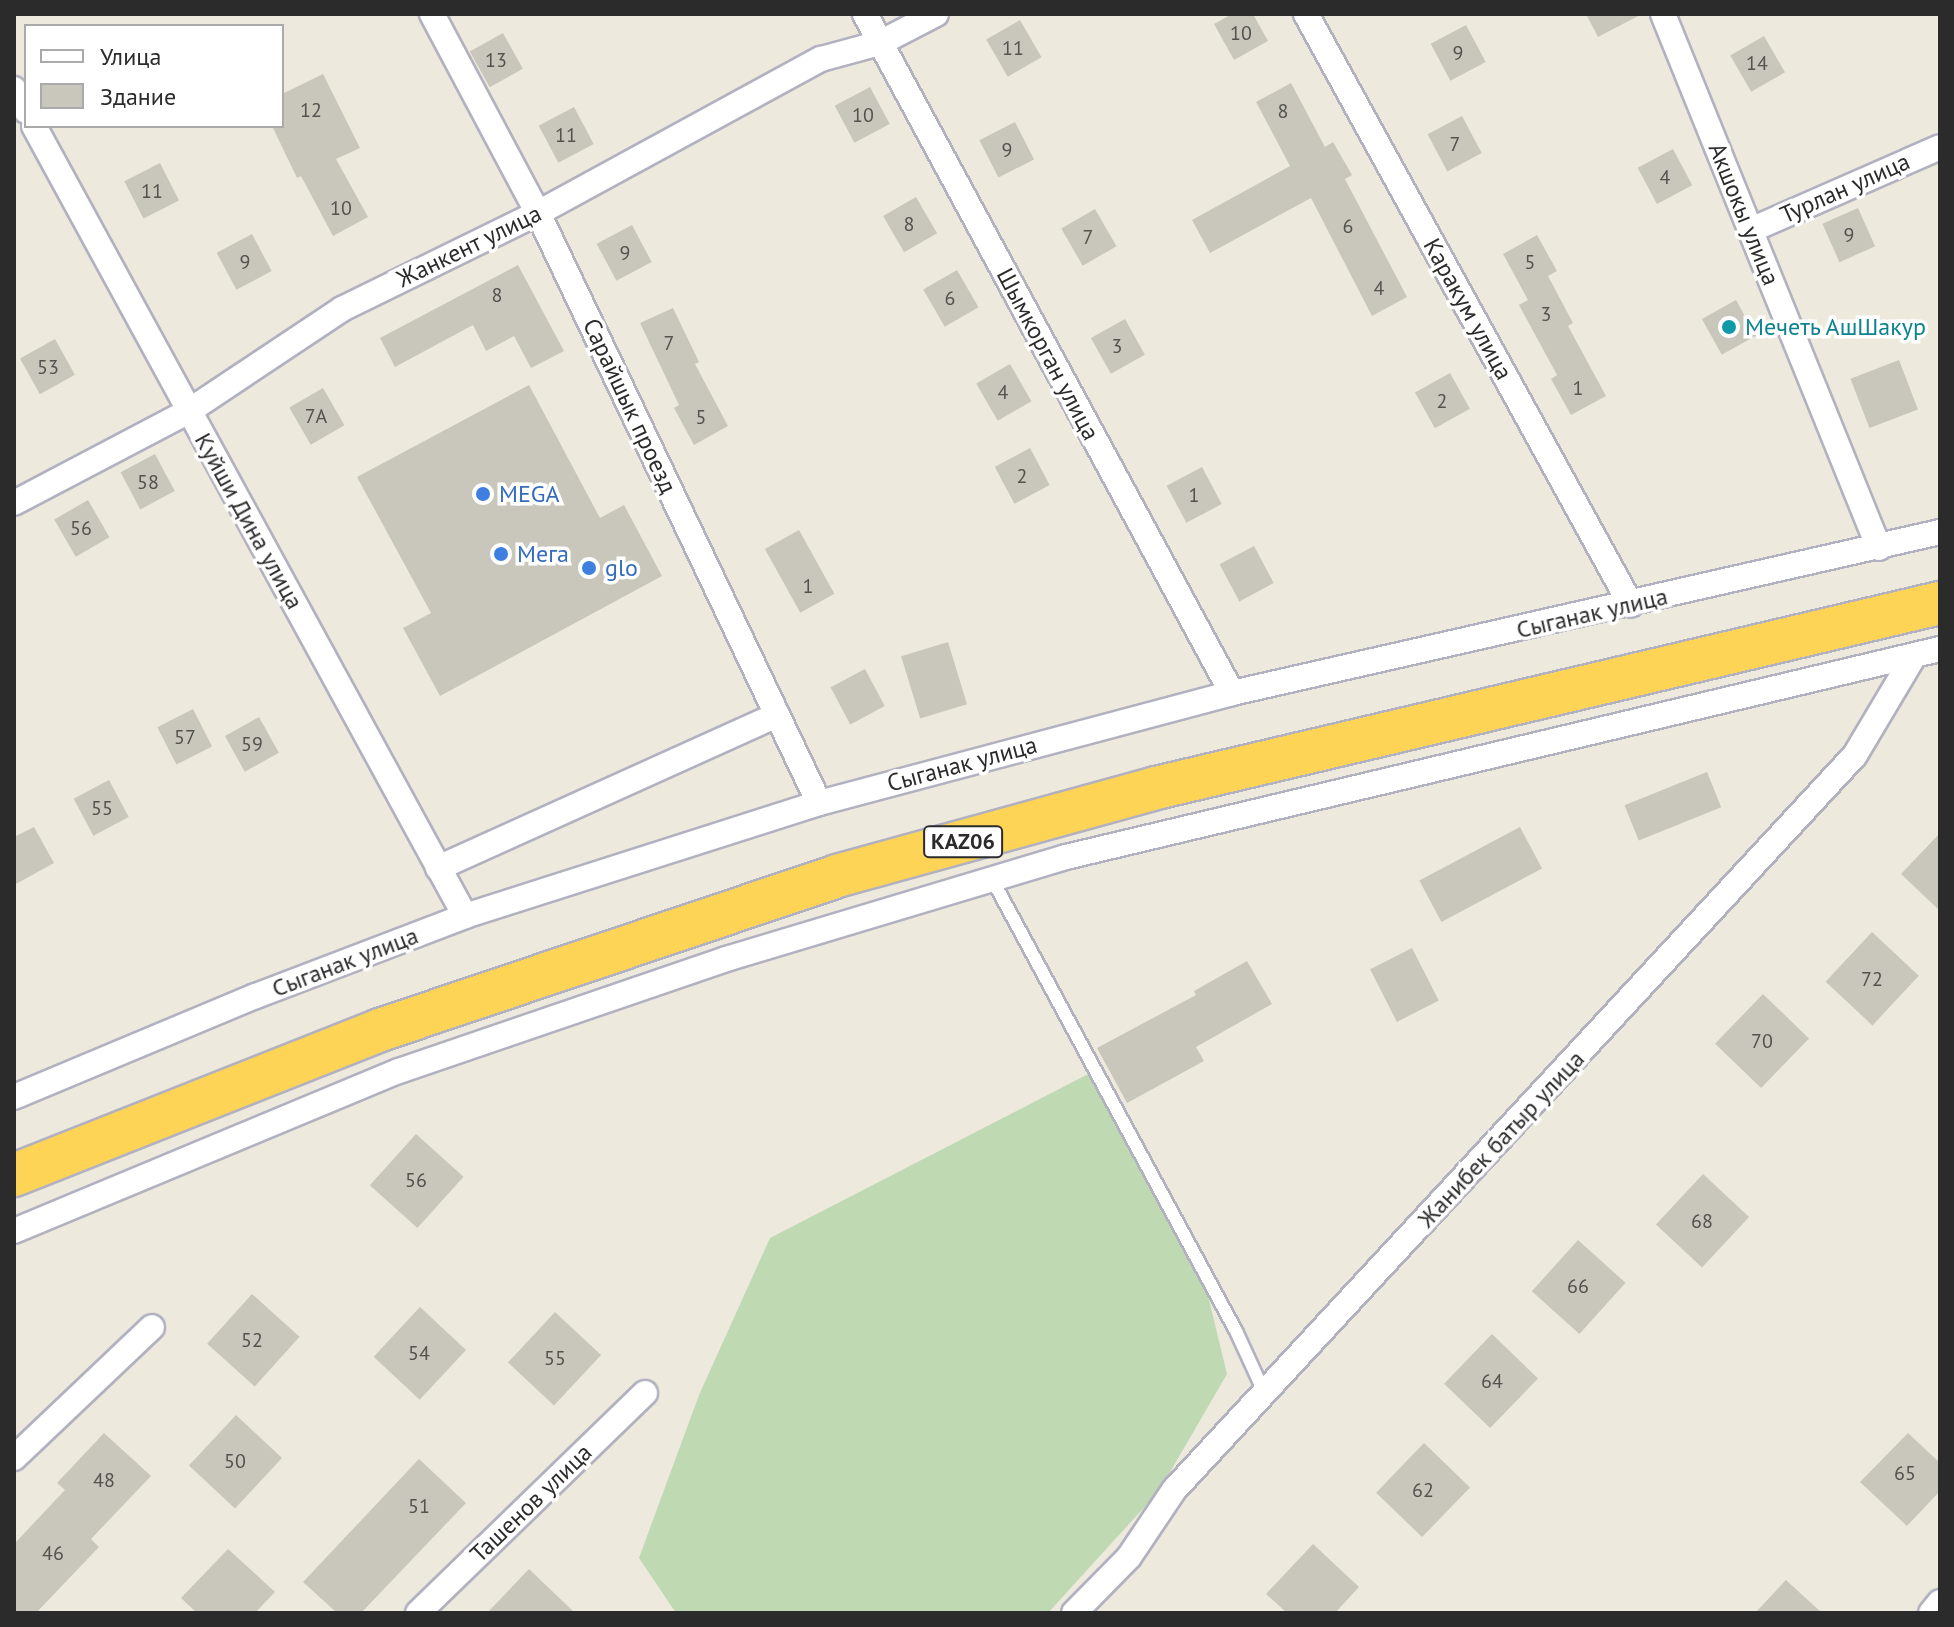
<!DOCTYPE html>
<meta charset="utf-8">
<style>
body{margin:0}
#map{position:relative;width:1954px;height:1627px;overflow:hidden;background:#eee9dd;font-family:"PT Sans",sans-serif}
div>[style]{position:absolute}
.cemetery>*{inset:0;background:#bfd9b2}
.building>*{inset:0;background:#c9c7bb;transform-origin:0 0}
.roads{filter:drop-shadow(2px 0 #b1b1c0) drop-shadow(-2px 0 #b1b1c0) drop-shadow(0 2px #b1b1c0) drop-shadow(0 -2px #b1b1c0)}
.service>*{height:12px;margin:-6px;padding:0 6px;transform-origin:6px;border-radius:6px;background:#fff}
.minor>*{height:24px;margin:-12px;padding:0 12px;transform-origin:12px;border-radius:12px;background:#fff}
.trunk>*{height:42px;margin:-21px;padding:0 21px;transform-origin:21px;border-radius:21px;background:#fdd456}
.dots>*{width:22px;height:22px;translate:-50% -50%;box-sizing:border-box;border:4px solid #fff;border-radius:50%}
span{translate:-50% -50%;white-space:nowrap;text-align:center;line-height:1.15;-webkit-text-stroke:7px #fff;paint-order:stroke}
.number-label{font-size:20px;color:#52524f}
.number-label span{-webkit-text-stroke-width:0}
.shield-label span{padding:2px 6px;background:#fff;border:2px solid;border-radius:6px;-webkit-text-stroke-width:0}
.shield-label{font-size:22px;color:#2b2b2b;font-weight:700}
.street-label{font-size:24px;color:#2b2b2b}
.culture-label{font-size:24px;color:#0d838f}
.left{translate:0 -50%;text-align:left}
.shop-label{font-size:24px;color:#366cbe}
.frame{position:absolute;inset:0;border:16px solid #2b2b2b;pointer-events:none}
.legend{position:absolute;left:24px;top:24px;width:260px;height:104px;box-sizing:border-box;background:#fff;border:2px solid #aaa;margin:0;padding:10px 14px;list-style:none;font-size:24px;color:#2b2b2b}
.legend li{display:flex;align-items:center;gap:16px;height:40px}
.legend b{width:40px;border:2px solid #aaa}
</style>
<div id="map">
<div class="cemetery">
<div style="clip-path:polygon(1096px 1070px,1203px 1275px,1227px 1374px,1159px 1491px,1048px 1613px,676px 1613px,639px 1558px,699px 1395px,770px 1238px)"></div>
</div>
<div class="building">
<div style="clip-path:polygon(1232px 14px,1253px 14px,1268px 41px,1234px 60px,1214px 24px)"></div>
<div style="clip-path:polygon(1586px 14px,1642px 14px,1598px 37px)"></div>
<div style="left:1020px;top:20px;width:43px;height:39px;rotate:60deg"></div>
<div style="left:1466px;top:25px;width:42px;height:40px;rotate:62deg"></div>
<div style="left:503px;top:33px;width:41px;height:38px;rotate:61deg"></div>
<div style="left:1764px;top:36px;width:42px;height:39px;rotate:60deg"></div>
<div style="clip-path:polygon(323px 74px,360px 148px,336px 159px,368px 217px,333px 236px,301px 176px,297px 178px,272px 126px,282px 126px,282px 94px)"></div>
<div style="clip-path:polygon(1291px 83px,1325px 147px,1333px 142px,1352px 175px,1345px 179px,1407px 297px,1372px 316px,1311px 198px,1210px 253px,1192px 220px,1290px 166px,1256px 102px)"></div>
<div style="left:870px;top:87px;width:42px;height:40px;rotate:62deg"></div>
<div style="left:574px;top:107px;width:42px;height:40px;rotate:62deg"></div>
<div style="left:1462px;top:116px;width:42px;height:39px;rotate:62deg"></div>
<div style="left:1015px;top:122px;width:42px;height:40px;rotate:63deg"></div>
<div style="left:1673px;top:149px;width:41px;height:40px;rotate:62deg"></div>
<div style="left:160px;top:163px;width:42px;height:40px;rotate:63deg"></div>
<div style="left:916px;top:197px;width:42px;height:38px;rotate:60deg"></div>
<div style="left:1858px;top:208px;width:42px;height:39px;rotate:66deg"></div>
<div style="left:1095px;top:209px;width:43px;height:39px;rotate:60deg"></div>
<div style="left:632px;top:225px;width:42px;height:40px;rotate:62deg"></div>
<div style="left:252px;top:234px;width:42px;height:40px;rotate:62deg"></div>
<div style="clip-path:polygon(1537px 235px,1557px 271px,1548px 276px,1573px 323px,1568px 326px,1606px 396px,1571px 415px,1551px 379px,1557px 375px,1519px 305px,1528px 300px,1503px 254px)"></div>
<div style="clip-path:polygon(518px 265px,564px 351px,531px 368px,514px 336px,486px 351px,473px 325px,395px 367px,380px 338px)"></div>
<div style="left:957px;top:270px;width:43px;height:39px;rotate:60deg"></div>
<div style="left:1736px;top:300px;width:41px;height:39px;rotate:61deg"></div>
<div style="clip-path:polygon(673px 308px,699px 362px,695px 364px,728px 426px,694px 445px,674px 408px,679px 405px,640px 323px)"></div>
<div style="left:1125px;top:319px;width:41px;height:39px;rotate:61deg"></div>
<div style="left:55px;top:339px;width:41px;height:40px;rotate:61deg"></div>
<div style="left:1899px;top:360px;width:53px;height:52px;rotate:69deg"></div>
<div style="left:1010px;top:364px;width:43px;height:39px;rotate:60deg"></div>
<div style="left:1450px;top:373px;width:41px;height:40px;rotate:61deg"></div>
<div style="clip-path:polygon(529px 385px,600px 518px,624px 505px,662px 576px,440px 696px,403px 628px,431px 613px,357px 477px)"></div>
<div style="left:323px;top:388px;width:43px;height:39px;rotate:60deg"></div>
<div style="left:1030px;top:448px;width:42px;height:40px;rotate:62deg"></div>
<div style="left:155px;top:454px;width:42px;height:39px;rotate:62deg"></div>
<div style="left:1202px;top:467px;width:42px;height:40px;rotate:62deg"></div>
<div style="left:88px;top:500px;width:43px;height:39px;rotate:60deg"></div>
<div style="left:799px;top:530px;width:73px;height:39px;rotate:61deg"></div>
<div style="left:1254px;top:546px;width:42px;height:39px;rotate:62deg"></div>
<div style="left:948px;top:642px;width:65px;height:49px;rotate:73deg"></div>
<div style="left:865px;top:669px;width:42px;height:39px;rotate:62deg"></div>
<div style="left:193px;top:709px;width:42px;height:40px;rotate:63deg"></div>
<div style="left:259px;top:717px;width:41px;height:39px;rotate:61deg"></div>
<div style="left:1707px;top:772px;width:38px;height:89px;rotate:68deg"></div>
<div style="left:109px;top:780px;width:42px;height:40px;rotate:62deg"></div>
<div style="clip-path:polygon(34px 827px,54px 863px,14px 885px,14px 837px)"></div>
<div style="left:1520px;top:827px;width:47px;height:114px;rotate:62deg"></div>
<div style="clip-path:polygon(1940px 833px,1940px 911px,1901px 874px)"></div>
<div style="left:1872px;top:932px;width:64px;height:68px;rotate:43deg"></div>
<div style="left:1412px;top:948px;width:59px;height:47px;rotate:63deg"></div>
<div style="clip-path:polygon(1247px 961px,1272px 1004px,1196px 1047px,1204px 1061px,1127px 1103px,1097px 1048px,1196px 995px,1194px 991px)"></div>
<div style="left:1763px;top:994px;width:64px;height:69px;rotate:44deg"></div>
<div style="left:416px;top:1134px;width:64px;height:69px;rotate:42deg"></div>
<div style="left:1703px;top:1174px;width:63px;height:69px;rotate:43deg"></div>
<div style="left:1578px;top:1240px;width:64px;height:69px;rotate:42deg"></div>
<div style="left:252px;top:1294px;width:64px;height:67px;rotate:42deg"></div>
<div style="left:420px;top:1307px;width:63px;height:68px;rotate:43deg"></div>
<div style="left:555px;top:1312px;width:63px;height:69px;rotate:43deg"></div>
<div style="left:1492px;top:1334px;width:64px;height:69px;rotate:44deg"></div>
<div style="left:236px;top:1415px;width:63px;height:69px;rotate:43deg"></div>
<div style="clip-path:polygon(104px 1433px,151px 1476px,91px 1539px,99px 1547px,36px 1613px,14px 1613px,14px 1544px,65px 1490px,57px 1483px)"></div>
<div style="clip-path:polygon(1908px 1433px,1940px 1463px,1940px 1491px,1907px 1526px,1860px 1482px)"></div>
<div style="left:1424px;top:1443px;width:64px;height:69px;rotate:44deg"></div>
<div style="clip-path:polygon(419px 1459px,466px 1503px,361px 1613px,337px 1613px,303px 1582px)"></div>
<div style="clip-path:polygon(1313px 1544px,1359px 1587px,1335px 1613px,1287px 1613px,1266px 1594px)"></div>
<div style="clip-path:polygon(228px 1549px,275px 1592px,255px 1613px,197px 1613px,181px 1598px)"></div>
<div style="clip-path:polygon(529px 1569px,575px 1613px,487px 1613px)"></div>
<div style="clip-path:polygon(1786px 1580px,1822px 1613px,1755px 1613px)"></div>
</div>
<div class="roads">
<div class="service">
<div style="left:992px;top:879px;width:514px;rotate:61.64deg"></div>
<div style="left:1236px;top:1331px;width:69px;rotate:65.3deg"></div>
</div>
<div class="minor">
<div style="left:432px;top:14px;width:225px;rotate:62deg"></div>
<div style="left:538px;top:213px;width:653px;rotate:64.53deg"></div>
<div style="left:865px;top:14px;width:772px;rotate:61.61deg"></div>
<div style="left:1306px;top:14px;width:674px;rotate:61.19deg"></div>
<div style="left:1663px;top:14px;width:576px;rotate:67.98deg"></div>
<div style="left:14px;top:89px;width:25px;rotate:61deg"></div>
<div style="left:34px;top:126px;width:900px;rotate:61.38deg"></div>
<div style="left:1751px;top:230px;width:206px;rotate:-23.7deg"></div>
<div style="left:14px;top:503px;width:198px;rotate:-27.7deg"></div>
<div style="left:189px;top:411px;width:184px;rotate:-33.7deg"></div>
<div style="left:342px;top:309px;width:218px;rotate:-26.1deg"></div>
<div style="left:538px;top:213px;width:322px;rotate:-28.6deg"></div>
<div style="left:821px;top:59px;width:61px;rotate:-15.2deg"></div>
<div style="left:880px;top:43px;width:63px;rotate:-27.4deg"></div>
<div style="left:438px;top:868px;width:372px;rotate:-24.3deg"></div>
<div style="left:14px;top:1097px;width:262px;rotate:-22.7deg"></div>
<div style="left:256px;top:996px;width:224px;rotate:-20.9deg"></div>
<div style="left:465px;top:916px;width:372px;rotate:-17.7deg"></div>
<div style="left:819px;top:803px;width:427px;rotate:-14.9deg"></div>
<div style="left:1232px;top:693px;width:726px;rotate:-12.81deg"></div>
<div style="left:14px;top:1231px;width:417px;rotate:-22.6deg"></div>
<div style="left:399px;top:1071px;width:346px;rotate:-18.9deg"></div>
<div style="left:726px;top:959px;width:355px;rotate:-16.7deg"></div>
<div style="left:1066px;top:857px;width:898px;rotate:-13.39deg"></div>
<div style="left:14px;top:1458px;width:190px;rotate:-43.5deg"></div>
<div style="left:418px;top:1613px;width:316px;rotate:-44.1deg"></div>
<div style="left:1074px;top:1613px;width:78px;rotate:-45.5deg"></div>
<div style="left:1129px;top:1557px;width:81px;rotate:-56.1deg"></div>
<div style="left:1174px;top:1490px;width:1002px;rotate:-47.18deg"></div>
<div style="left:1855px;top:755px;width:115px;rotate:-59.2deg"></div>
<div style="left:1931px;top:1613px;width:14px;rotate:-51deg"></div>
</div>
<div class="trunk">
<div style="left:14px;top:1175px;width:394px;rotate:-21.6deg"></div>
<div style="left:380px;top:1030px;width:482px;rotate:-18.6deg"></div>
<div style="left:837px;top:876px;width:331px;rotate:-15.4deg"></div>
<div style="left:1156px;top:788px;width:806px;rotate:-13.28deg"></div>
</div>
</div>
<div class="dots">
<div style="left:1729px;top:327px;background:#0f9aa8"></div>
<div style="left:483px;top:494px;background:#3f7fe0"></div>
<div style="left:501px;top:554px;background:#3f7fe0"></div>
<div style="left:589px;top:568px;background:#3f7fe0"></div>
</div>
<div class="number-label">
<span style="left:1241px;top:33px">10</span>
<span style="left:1013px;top:48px">11</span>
<span style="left:1458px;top:53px">9</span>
<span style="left:496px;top:60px">13</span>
<span style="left:1757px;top:63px">14</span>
<span style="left:311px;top:110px">12</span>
<span style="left:1283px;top:111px">8</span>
<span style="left:863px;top:115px">10</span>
<span style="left:566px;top:135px">11</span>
<span style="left:1455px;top:144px">7</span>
<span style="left:1007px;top:150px">9</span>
<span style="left:1665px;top:177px">4</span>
<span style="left:152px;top:191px">11</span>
<span style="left:341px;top:208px">10</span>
<span style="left:909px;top:224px">8</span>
<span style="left:1348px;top:226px">6</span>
<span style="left:1849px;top:235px">9</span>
<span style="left:1088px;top:237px">7</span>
<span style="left:625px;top:253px">9</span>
<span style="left:245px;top:262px">9</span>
<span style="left:1530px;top:262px">5</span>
<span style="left:1379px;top:288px">4</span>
<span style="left:497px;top:295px">8</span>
<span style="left:950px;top:298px">6</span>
<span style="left:1546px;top:314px">3</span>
<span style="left:669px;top:343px">7</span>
<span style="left:1117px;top:346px">3</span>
<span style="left:48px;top:367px">53</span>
<span style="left:1578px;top:388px">1</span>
<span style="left:1003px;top:392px">4</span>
<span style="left:1442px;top:401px">2</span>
<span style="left:316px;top:416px">7А</span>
<span style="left:701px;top:417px">5</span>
<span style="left:1022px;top:476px">2</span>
<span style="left:148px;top:482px">58</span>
<span style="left:1194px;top:495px">1</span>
<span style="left:81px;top:528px">56</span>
<span style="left:808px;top:586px">1</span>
<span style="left:185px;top:737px">57</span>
<span style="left:252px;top:744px">59</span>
<span style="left:102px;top:808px">55</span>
<span style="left:1872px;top:979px">72</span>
<span style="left:1762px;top:1041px">70</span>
<span style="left:416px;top:1180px">56</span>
<span style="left:1702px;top:1221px">68</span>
<span style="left:1578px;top:1286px">66</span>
<span style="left:252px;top:1340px">52</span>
<span style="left:419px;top:1353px">54</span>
<span style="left:555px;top:1358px">55</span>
<span style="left:1492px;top:1381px">64</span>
<span style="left:235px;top:1461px">50</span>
<span style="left:1905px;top:1473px">65</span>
<span style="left:104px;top:1480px">48</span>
<span style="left:1423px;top:1490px">62</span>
<span style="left:419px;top:1506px">51</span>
<span style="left:53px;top:1553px">46</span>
</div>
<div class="shield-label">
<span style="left:963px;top:842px">KАZ06</span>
</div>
<div class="street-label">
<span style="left:1845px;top:188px;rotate:-24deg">Турлан улица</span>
<span style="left:1744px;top:214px;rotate:68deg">Акшокы улица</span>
<span style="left:469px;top:246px;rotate:-26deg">Жанкент улица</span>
<span style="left:1468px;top:309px;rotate:61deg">Каракум улица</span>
<span style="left:1048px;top:354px;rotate:62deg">Шымкорган улица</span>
<span style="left:630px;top:406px;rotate:65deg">Сарайшык проезд</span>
<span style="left:249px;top:521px;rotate:61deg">Куйши Дина улица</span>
<span style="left:1592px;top:613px;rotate:-13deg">Сыганак улица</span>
<span style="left:962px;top:764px;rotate:-15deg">Сыганак улица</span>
<span style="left:345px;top:962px;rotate:-21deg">Сыганак улица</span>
<span style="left:1501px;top:1139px;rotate:-47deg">Жанибек батыр улица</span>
<span style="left:531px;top:1503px;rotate:-44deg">Ташенов улица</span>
</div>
<div class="culture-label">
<span class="left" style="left:1745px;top:327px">Мечеть АшШакур</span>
</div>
<div class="shop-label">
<span class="left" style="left:499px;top:494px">MEGA</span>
<span class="left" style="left:517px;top:554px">Мега</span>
<span class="left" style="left:605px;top:568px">glo</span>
</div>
<div class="frame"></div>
<ul class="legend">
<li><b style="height:10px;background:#fff"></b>Улица</li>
<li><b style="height:22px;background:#c9c7bb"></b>Здание</li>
</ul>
</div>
